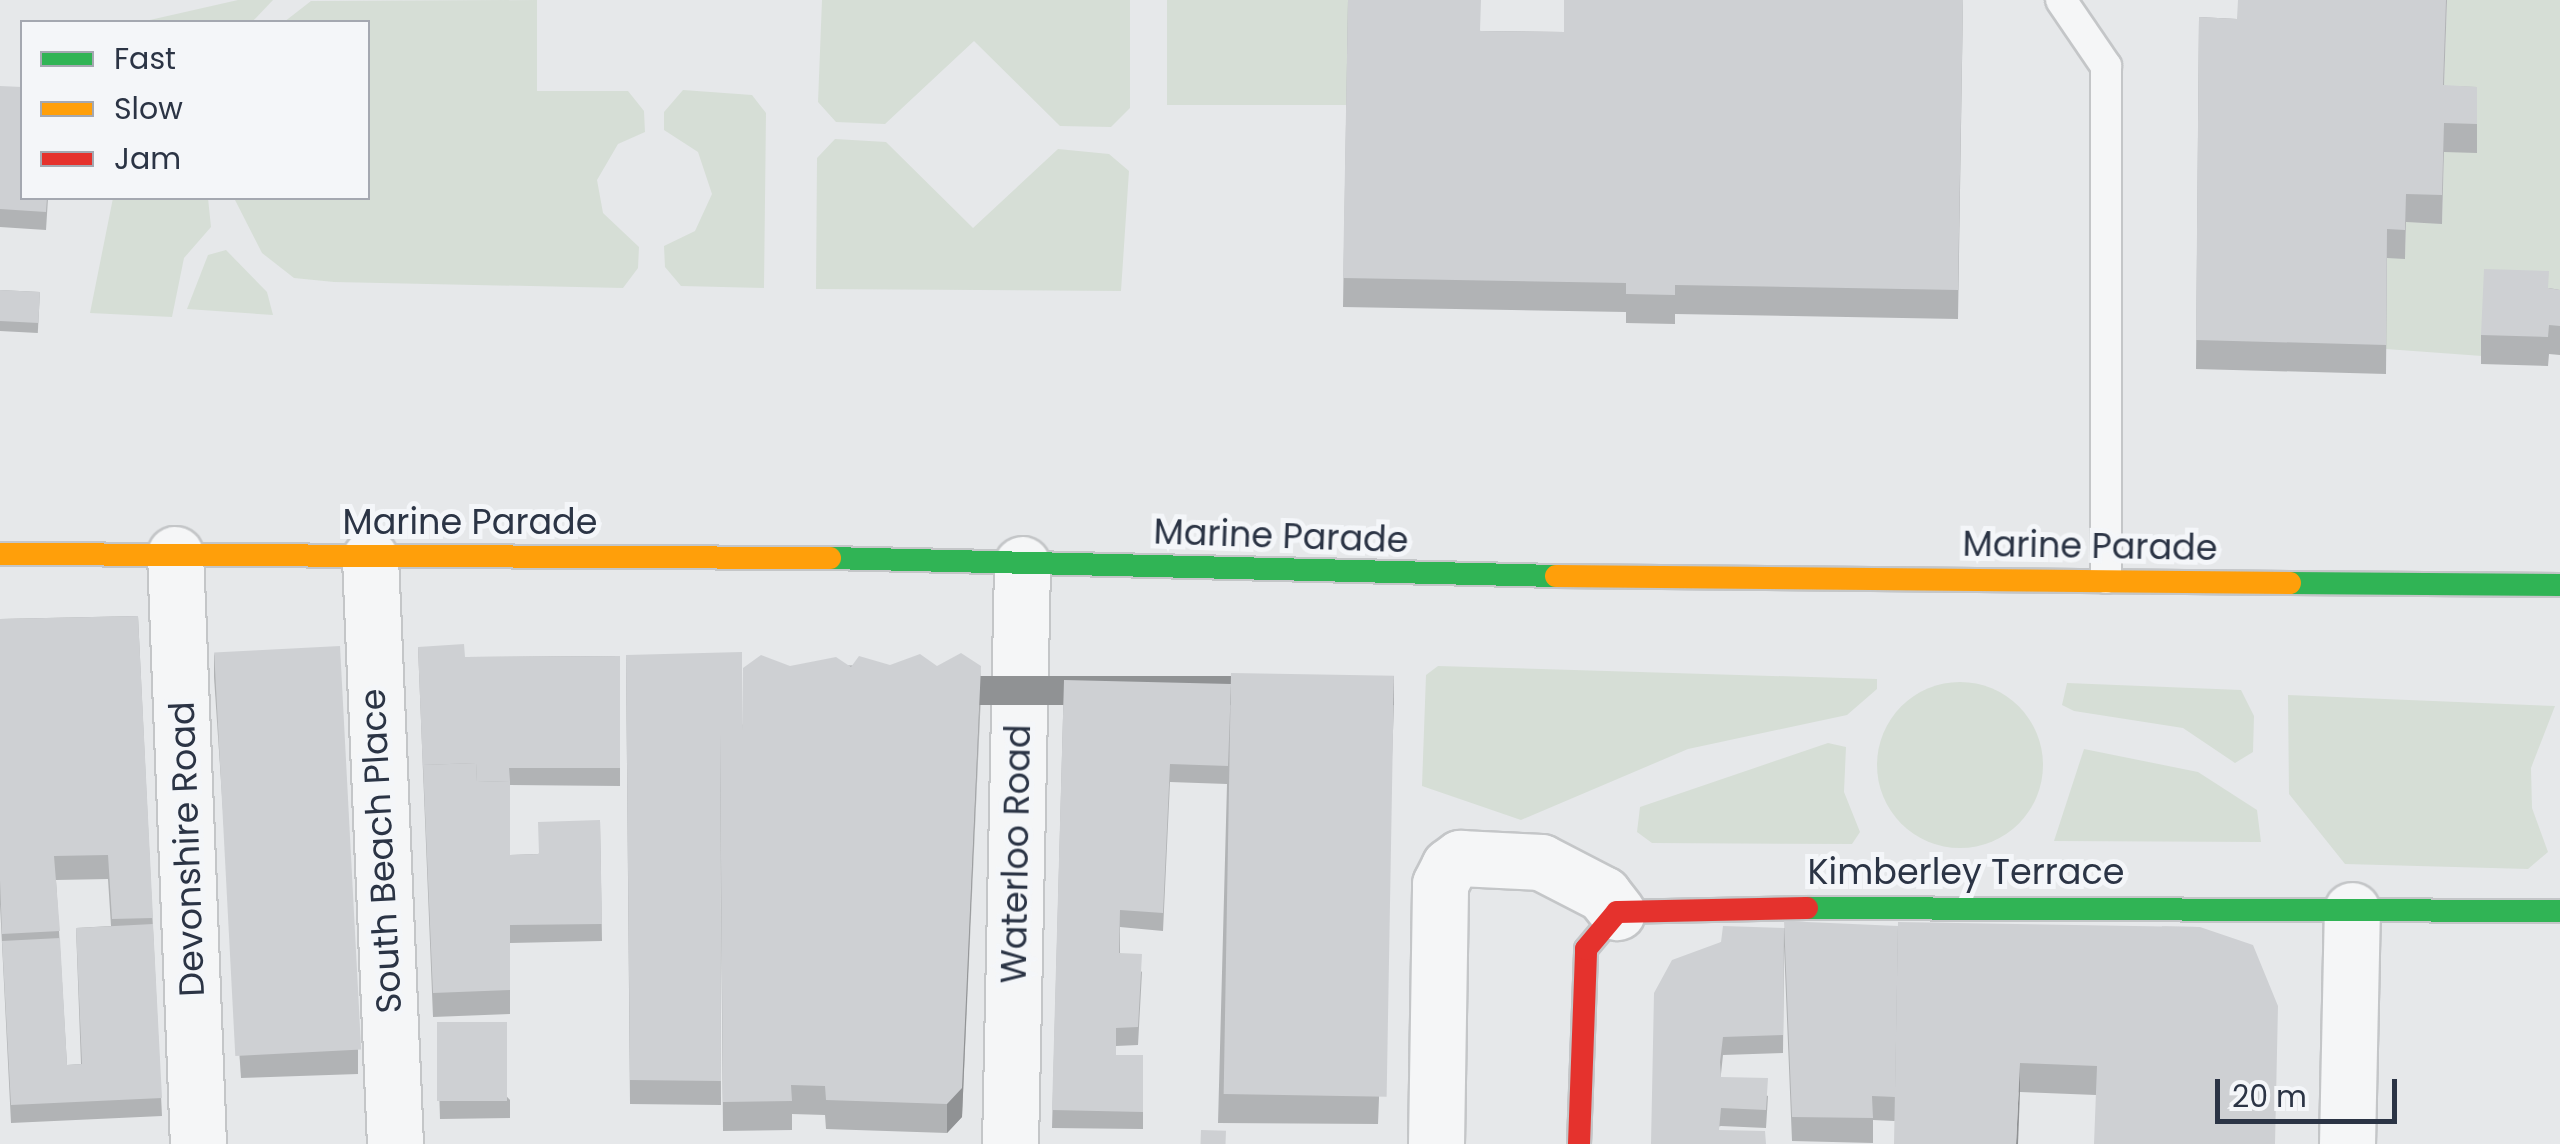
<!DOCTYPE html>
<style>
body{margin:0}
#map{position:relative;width:2560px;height:1144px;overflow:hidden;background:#e6e8ea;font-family:Poppins,sans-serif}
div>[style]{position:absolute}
.green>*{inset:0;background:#d6ded6;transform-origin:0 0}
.round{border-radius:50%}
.roads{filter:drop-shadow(2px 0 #c4c6c8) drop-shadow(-2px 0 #c4c6c8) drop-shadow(0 2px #c4c6c8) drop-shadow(0 -2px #c4c6c8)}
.lane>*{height:30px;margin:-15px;padding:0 15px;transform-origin:15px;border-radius:15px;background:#f5f6f7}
.street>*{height:55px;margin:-27.5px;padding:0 27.5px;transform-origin:27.5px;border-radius:27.5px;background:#f5f6f7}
.fast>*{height:22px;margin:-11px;padding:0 11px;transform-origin:11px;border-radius:11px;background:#30b455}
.slow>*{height:22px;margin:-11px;padding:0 11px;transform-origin:11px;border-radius:11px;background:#ff9f0a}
.jam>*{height:22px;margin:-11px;padding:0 11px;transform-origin:11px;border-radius:11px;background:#e5322d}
.wall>*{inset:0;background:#b1b3b5;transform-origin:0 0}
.shaded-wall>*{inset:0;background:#909294;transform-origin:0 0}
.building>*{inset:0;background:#ced0d3;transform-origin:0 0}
span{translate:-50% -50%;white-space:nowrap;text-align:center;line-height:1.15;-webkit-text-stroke:10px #f4f6f9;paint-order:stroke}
.street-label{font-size:35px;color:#2b3445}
.legend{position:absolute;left:20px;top:20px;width:350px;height:180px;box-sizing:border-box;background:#f4f6f9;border:2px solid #a4a8b1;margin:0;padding:12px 18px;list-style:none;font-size:30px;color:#2b3445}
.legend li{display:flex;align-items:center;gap:20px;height:50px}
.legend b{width:50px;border:2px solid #a4a8b1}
.scale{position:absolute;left:2215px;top:1079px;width:182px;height:45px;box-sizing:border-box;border:5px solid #2b3445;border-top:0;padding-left:12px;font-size:30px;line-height:35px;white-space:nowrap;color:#2b3445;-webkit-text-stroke:8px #f4f6f9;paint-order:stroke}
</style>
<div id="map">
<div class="green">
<div style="clip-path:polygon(238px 0,273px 0,252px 22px,141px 22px)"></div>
<div style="clip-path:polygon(537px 0,537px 91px,628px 91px,644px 111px,645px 132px,618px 144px,597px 180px,603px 213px,639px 247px,638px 268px,623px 288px,334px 282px,294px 278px,262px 253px,234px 198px,368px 198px,368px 22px,284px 22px,311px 1px)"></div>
<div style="clip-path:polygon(822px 0,1130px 0,1130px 108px,1111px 127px,1060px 126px,974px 41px,885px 124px,836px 122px,818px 102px)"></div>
<div style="left:1167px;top:0;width:181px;height:105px"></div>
<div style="clip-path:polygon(2447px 0,2560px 0,2560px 300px,2482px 356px,2386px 349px,2387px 258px,2405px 258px,2406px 222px,2442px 223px,2444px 152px,2477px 152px,2443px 114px)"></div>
<div style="clip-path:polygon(683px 90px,752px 95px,766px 113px,764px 288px,681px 286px,665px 267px,664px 246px,695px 231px,712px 194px,698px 152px,664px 130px,664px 112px)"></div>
<div style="clip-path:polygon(835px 139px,886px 142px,973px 228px,1058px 149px,1109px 154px,1129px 171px,1121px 291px,816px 289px,817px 158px)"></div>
<div style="clip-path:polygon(113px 198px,208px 198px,211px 227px,184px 258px,172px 317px,90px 313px)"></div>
<div style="clip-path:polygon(226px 250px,267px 292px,273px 315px,187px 309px,208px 255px)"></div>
<div style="clip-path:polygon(1438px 666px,1877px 679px,1877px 689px,1847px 715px,1688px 749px,1521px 820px,1422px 786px,1426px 675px)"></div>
<div class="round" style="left:1877px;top:682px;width:166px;height:166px"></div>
<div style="clip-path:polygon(2067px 683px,2241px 690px,2254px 716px,2253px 752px,2235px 763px,2183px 728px,2074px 711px,2062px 705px)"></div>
<div style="clip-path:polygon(2288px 695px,2555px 706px,2531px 768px,2532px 808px,2548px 852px,2528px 869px,2345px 864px,2289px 794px)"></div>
<div style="clip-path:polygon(1828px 743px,1846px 747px,1844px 792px,1860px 832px,1852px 844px,1652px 843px,1637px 832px,1640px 807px)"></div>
<div style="clip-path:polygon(2084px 749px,2198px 772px,2257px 810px,2261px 842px,2054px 841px)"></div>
</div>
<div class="roads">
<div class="lane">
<div style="left:2061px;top:0;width:80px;rotate:55.7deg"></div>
<div style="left:2106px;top:66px;width:512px;rotate:90deg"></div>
</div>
<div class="street">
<div style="left:175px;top:554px;width:590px;rotate:87.77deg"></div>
<div style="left:370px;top:558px;width:587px;rotate:87.56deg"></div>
<div style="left:1010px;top:1144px;width:580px;rotate:-88.81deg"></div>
<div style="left:1436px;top:1144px;width:260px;rotate:-89.1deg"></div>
<div style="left:1440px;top:884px;width:20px;rotate:-63deg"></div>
<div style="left:1449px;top:866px;width:14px;rotate:-36deg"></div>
<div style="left:1460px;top:858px;width:81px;rotate:2.8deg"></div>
<div style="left:1541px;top:862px;width:70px;rotate:27.3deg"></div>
<div style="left:1603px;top:894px;width:23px;rotate:52deg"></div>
<div style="left:2347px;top:1144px;width:234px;rotate:-88.8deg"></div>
</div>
<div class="fast">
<div style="left:830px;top:558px;width:726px;rotate:1.42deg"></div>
<div style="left:2290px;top:583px;width:270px;rotate:0.4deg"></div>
<div style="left:1807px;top:908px;width:753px;rotate:0.23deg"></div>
</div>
<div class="slow">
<div style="left:0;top:554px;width:830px;rotate:0.28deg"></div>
<div style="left:1556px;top:576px;width:734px;rotate:0.55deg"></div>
</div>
<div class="jam">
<div style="left:1579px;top:1144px;width:195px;rotate:-87.9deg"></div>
<div style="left:1586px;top:949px;width:48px;rotate:-50deg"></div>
<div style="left:1617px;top:912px;width:190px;rotate:-1.2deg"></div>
</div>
</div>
<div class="wall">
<div style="clip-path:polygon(1348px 0,1481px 31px,1564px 32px,1963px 0,1958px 319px,1675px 314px,1675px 324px,1626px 323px,1626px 312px,1343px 307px)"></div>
<div style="clip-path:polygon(2447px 0,2444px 86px,2477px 87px,2477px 153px,2444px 152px,2442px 224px,2406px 222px,2405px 259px,2387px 258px,2386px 374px,2196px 369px,2199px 17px,2237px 19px)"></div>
<div style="clip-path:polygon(0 86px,48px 198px,46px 230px,0 227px)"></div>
<div style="clip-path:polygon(2549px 288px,2560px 290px,2560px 355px,2549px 354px,2548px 366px,2481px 364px,2481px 335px)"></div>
<div style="left:0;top:290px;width:40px;height:41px;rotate:3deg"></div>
<div style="clip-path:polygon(evenodd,138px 616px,162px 1116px,11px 1123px,0 904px,0 619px,138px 616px,108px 879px,111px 926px,76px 928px,81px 1064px,67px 1065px,56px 880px,108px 879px)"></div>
<div style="clip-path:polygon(418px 647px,465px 657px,620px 656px,620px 786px,510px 785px,510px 855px,538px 854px,600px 820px,602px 941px,510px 943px,510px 1014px,433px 1017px)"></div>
<div style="clip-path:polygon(214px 653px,358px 1050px,358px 1074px,241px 1078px,214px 677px)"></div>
<div style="clip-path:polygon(626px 655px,742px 725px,790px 666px,890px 665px,981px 695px,962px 1117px,947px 1133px,826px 1129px,825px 1115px,792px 1114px,792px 1130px,723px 1131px,720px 788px,721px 1105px,630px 1104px)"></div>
<div style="clip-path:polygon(1064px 680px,1394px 705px,1378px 1124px,1218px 1123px,1227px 784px,1170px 782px,1163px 931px,1120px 927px,1120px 953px,1142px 972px,1138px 1045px,1116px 1046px,1116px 1055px,1143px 1055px,1143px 1129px,1052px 1128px)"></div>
<div style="clip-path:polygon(1898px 926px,2200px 927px,2096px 1095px,2020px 1092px,1894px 1121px,1873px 1120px,1873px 1143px,1792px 1141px,1784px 946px,1783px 1053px,1723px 1055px,1721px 1074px,1721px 1077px,1768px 1096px,1766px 1128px,1721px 1126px,1651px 1144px,1721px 942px,1784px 928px)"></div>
<div style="clip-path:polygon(437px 1022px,510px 1100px,510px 1118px,440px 1119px)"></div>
</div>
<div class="shaded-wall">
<div style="clip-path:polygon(981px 666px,962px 1117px,947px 1133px,947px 1104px)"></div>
<div style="left:1394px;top:676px;width:29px;height:419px;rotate:90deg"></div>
<div style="clip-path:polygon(2020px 1063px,2020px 1092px,2018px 1144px,2016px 1144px)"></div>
</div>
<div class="building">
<div style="clip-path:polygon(1348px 0,1481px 0,1480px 31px,1564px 32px,1564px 0,1963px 0,1958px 290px,1675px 285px,1675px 295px,1626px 294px,1626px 283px,1343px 278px)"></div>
<div style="clip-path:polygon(2238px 0,2446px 0,2443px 85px,2477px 87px,2477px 124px,2444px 123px,2442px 195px,2406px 194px,2405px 230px,2387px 229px,2386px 345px,2196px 340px,2199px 17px,2237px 19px)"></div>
<div style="clip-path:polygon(0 86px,22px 87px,22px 198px,47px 198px,46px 212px,0 209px)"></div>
<div style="clip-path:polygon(2484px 269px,2549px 271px,2548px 288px,2560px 290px,2560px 326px,2549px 325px,2548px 337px,2481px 335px)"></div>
<div style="left:0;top:290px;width:40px;height:31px;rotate:3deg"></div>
<div style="clip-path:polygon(138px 616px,153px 918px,112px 919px,108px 855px,54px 856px,60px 931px,2px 934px,0 880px,0 619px)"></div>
<div style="clip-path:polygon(464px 644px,465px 657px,620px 656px,620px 768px,509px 768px,510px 781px,477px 782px,476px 763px,423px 765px,423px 772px,418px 647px)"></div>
<div style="left:340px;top:646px;width:404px;height:126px;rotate:87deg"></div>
<div style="clip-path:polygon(742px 652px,742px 732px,720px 732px,721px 1081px,630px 1080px,626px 655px)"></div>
<div style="clip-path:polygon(961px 653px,981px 666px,962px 1088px,947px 1104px,826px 1100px,825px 1086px,791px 1085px,792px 1101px,723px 1102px,720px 732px,742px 732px,743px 668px,761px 655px,790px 666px,836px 657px,851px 667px,859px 656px,890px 665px,920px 654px,937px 666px)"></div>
<div style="left:1231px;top:673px;width:163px;height:421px;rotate:1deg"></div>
<div style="clip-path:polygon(1064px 680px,1231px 684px,1228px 766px,1170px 764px,1163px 913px,1120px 910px,1119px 953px,1142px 954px,1138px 1027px,1116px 1028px,1116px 1055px,1143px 1055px,1143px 1112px,1052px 1110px)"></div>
<div style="clip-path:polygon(476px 763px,477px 782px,510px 781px,510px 990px,433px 993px,423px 765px)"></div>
<div style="clip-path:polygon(600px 820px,602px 924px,510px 925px,510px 855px,539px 854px,538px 822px)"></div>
<div style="clip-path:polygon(1784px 921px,1898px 926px,1895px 1097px,1872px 1096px,1873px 1118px,1792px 1117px)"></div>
<div style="clip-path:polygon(1898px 922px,2200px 927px,2253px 945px,2278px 1006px,2275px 1144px,2094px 1144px,2097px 1066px,2020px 1063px,2016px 1144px,1894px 1144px)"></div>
<div style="clip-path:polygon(153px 924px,162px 1098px,11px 1105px,2px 941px,60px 938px,67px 1065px,82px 1064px,76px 928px)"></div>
<div style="clip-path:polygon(1723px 926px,1784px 928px,1783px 1035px,1723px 1037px,1720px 1062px,1721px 1077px,1768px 1078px,1766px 1110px,1721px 1108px,1719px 1130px,1765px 1131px,1766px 1144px,1651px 1144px,1654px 993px,1672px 960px,1721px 942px)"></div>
<div style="left:437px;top:1022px;width:70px;height:79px"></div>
<div style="left:1201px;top:1130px;width:25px;height:14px;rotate:2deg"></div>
</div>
<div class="street-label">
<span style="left:470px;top:522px">Marine Parade</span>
<span style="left:1281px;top:536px;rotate:2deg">Marine Parade</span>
<span style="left:2090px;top:546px;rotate:1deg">Marine Parade</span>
<span style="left:187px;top:849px;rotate:-92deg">Devonshire Road</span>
<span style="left:381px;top:851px;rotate:-93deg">South Beach Place</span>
<span style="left:1016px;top:854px;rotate:-89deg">Waterloo Road</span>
<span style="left:1966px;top:872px">Kimberley Terrace</span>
</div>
<ul class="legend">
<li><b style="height:12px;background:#30b455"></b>Fast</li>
<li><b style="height:12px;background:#ff9f0a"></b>Slow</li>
<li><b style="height:12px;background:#e5322d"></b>Jam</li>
</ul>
<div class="scale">20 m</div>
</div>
